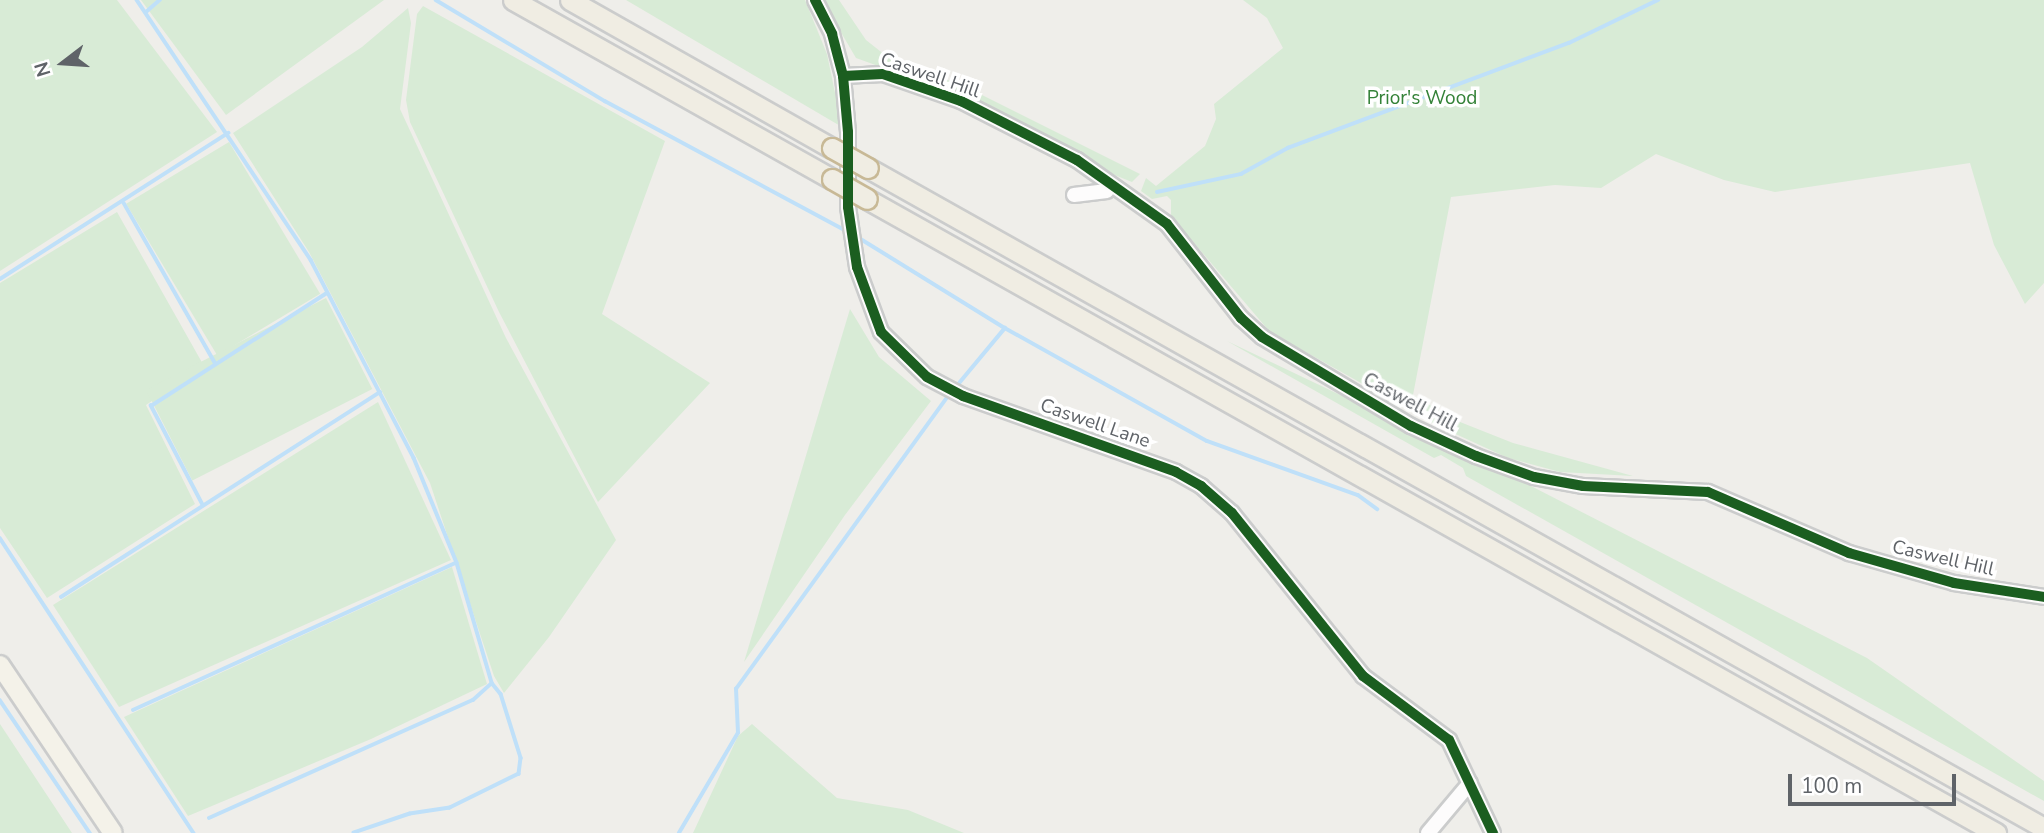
<!DOCTYPE html>
<style>
body{margin:0}
#map{position:relative;width:2044px;height:833px;overflow:hidden;background:#efeeea;font-family:"Nunito Sans",sans-serif}
div>[style]{position:absolute}
.green>*{inset:0;background:#d8ebd6;transform-origin:0 0}
.stream>*{height:3.5px;margin:-1.75px;padding:0 1.75px;transform-origin:1.75px;border-radius:1.75px;background:#bfe0f9}
.roads{filter:drop-shadow(2px 0 #cbcccc) drop-shadow(-2px 0 #cbcccc) drop-shadow(0 2px #cbcccc) drop-shadow(0 -2px #cbcccc)}
.minor>*{height:14px;margin:-7px;padding:0 7px;transform-origin:7px;border-radius:7px;background:#fdfcfc}
.major>*{height:18px;margin:-9px;padding:0 9px;transform-origin:9px;border-radius:9px;background:#f4f2e9}
.highway>*{height:19px;margin:-9.5px;padding:0 9.5px;transform-origin:9.5px;border-radius:9.5px;background:#f0ede3}
.bridges{filter:drop-shadow(2px 0 #c8b996) drop-shadow(-2px 0 #c8b996) drop-shadow(0 2px #c8b996) drop-shadow(0 -2px #c8b996)}
.highway-bridge>*{height:19px;margin:-9.5px;padding:0 9.5px;transform-origin:9.5px;border-radius:9.5px;background:#f0ede3}
.cycleway>*{height:10px;margin:-5px;padding:0 5px;transform-origin:5px;border-radius:5px;background:#1b5e20}
span{translate:-50% -50%;white-space:nowrap;text-align:center;line-height:1.15;-webkit-text-stroke:7px #fff;paint-order:stroke}
.street-label{font-size:19px;color:#5f6368}
.park-label{font-size:19px;color:#348238}
.north{position:absolute;left:28px;top:28px;width:70px;height:70px;-webkit-text-stroke:5px #fff;paint-order:stroke;rotate:253deg;font-size:19px;font-weight:700;line-height:28px;text-align:center;color:#5f6368}
.north::after{content:'';display:block;margin:auto;width:24px;height:32px;background:#5f6368;clip-path:polygon(50% 0,100% 100%,50% 72%,0 100%)}
.scale{position:absolute;left:1788px;top:774px;width:168px;height:32px;box-sizing:border-box;border:4px solid #5f6368;border-top:0;padding-left:9px;font-size:21px;line-height:24px;white-space:nowrap;color:#5f6368;-webkit-text-stroke:5px #fff;paint-order:stroke}
</style>
<div id="map">
<div class="green">
<div style="clip-path:polygon(0 0,117px 0,217px 132px,0 271px)"></div>
<div style="clip-path:polygon(141px 0,384px 0,226px 115px)"></div>
<div style="clip-path:polygon(626px 0,805px 0,827px 54px,842px 127px)"></div>
<div style="clip-path:polygon(822px 0,839px 0,866px 40px,885px 55px,970px 89px,1140px 174px,1132px 182px,1117px 176px,948px 91px,856px 58px)"></div>
<div style="clip-path:polygon(1243px 0,2044px 0,2044px 283px,2025px 304px,1994px 245px,1970px 163px,1775px 192px,1724px 180px,1656px 154px,1601px 188px,1555px 185px,1451px 197px,1413px 395px,1455px 420px,1513px 443px,1633px 476px,1560px 472px,1508px 458px,1436px 425px,1270px 332px,1171px 216px,1171px 200px,1167px 196px,1152px 199px,1141px 191px,1146px 178px,1156px 186px,1205px 146px,1216px 119px,1214px 104px,1283px 48px,1267px 18px)"></div>
<div style="clip-path:polygon(423px 6px,665px 141px,602px 314px,710px 383px,598px 502px,499px 312px,410px 122px,406px 100px,417px 14px)"></div>
<div style="clip-path:polygon(408px 8px,411px 23px,400px 109px,506px 338px,616px 540px,549px 637px,504px 693px,494px 676px,430px 483px,309px 252px,233px 133px,362px 47px)"></div>
<div style="left:229px;top:142px;width:177px;height:120px;rotate:59deg"></div>
<div style="clip-path:polygon(117px 212px,204px 366px,146px 405px,195px 504px,47px 598px,0 528px,0 283px)"></div>
<div style="left:326px;top:298px;width:102px;height:202px;rotate:63deg"></div>
<div style="clip-path:polygon(850px 309px,879px 357px,931px 401px,845px 515px,744px 662px)"></div>
<div style="clip-path:polygon(1227px 341px,1529px 485px,1867px 658px,2044px 781px,2044px 801px,1466px 476px,1463px 468px,1441px 455px,1434px 458px)"></div>
<div style="clip-path:polygon(378px 402px,451px 560px,119px 707px,53px 605px)"></div>
<div style="clip-path:polygon(452px 567px,487px 684px,371px 739px,188px 816px,124px 717px)"></div>
<div style="clip-path:polygon(0 724px,33px 774px,72px 833px,0 833px)"></div>
<div style="clip-path:polygon(752px 724px,837px 798px,908px 810px,964px 833px,693px 833px,738px 736px)"></div>
</div>
<div class="stream">
<div style="left:137px;top:0;width:313px;rotate:56.2deg"></div>
<div style="left:311px;top:260px;width:223px;rotate:62.5deg"></div>
<div style="left:414px;top:458px;width:113px;rotate:67.7deg"></div>
<div style="left:457px;top:563px;width:125px;rotate:73.7deg"></div>
<div style="left:492px;top:683px;width:14px;rotate:51deg"></div>
<div style="left:501px;top:694px;width:67px;rotate:72.6deg"></div>
<div style="left:521px;top:758px;width:16px;rotate:97deg"></div>
<div style="left:519px;top:774px;width:77px;rotate:153.8deg"></div>
<div style="left:450px;top:808px;width:40px;rotate:171.5deg"></div>
<div style="left:410px;top:814px;width:59px;rotate:161.3deg"></div>
<div style="left:436px;top:0;width:197px;rotate:30.9deg"></div>
<div style="left:605px;top:101px;width:274px;rotate:28.3deg"></div>
<div style="left:146px;top:12px;width:18px;rotate:-41deg"></div>
<div style="left:1157px;top:192px;width:86px;rotate:-12.1deg"></div>
<div style="left:1241px;top:174px;width:54px;rotate:-29deg"></div>
<div style="left:1288px;top:148px;width:300px;rotate:-20.5deg"></div>
<div style="left:1569px;top:43px;width:99px;rotate:-25.8deg"></div>
<div style="left:124px;top:203px;width:185px;rotate:60.3deg"></div>
<div style="left:856px;top:236px;width:175px;rotate:31.7deg"></div>
<div style="left:1005px;top:328px;width:231px;rotate:29.2deg"></div>
<div style="left:1207px;top:441px;width:160px;rotate:19.7deg"></div>
<div style="left:1358px;top:495px;width:24px;rotate:36deg"></div>
<div style="left:0;top:279px;width:271px;rotate:-32.6deg"></div>
<div style="left:955px;top:388px;width:78px;rotate:-50.2deg"></div>
<div style="left:203px;top:506px;width:113px;rotate:-117.5deg"></div>
<div style="left:151px;top:406px;width:209px;rotate:-32.7deg"></div>
<div style="left:0;top:538px;width:353px;rotate:56.7deg"></div>
<div style="left:61px;top:597px;width:379px;rotate:-32.7deg"></div>
<div style="left:0;top:700px;width:161px;rotate:55.9deg"></div>
<div style="left:133px;top:710px;width:355px;rotate:-24.5deg"></div>
<div style="left:209px;top:818px;width:289px;rotate:-24.1deg"></div>
<div style="left:473px;top:700px;width:25px;rotate:-42deg"></div>
<div style="left:679px;top:833px;width:116px;rotate:-59.5deg"></div>
<div style="left:738px;top:733px;width:44px;rotate:-92.6deg"></div>
<div style="left:736px;top:689px;width:365px;rotate:-54.1deg"></div>
</div>
<div class="roads">
<div class="minor">
<div style="left:815px;top:0;width:38px;rotate:63deg"></div>
<div style="left:832px;top:34px;width:43px;rotate:75.3deg"></div>
<div style="left:843px;top:76px;width:56px;rotate:84.9deg"></div>
<div style="left:848px;top:132px;width:75px;rotate:90deg"></div>
<div style="left:848px;top:207px;width:61px;rotate:81.5deg"></div>
<div style="left:857px;top:267px;width:69px;rotate:69.7deg"></div>
<div style="left:881px;top:332px;width:64px;rotate:44.4deg"></div>
<div style="left:927px;top:377px;width:41px;rotate:27.8deg"></div>
<div style="left:963px;top:396px;width:226px;rotate:19.6deg"></div>
<div style="left:1176px;top:472px;width:29px;rotate:29deg"></div>
<div style="left:1201px;top:486px;width:41px;rotate:41.1deg"></div>
<div style="left:1232px;top:513px;width:209px;rotate:51.2deg"></div>
<div style="left:1363px;top:676px;width:107px;rotate:36.7deg"></div>
<div style="left:1449px;top:740px;width:103px;rotate:64.7deg"></div>
<div style="left:843px;top:76px;width:40px;rotate:-2.9deg"></div>
<div style="left:883px;top:74px;width:83px;rotate:19.1deg"></div>
<div style="left:961px;top:101px;width:130px;rotate:27deg"></div>
<div style="left:1077px;top:160px;width:110px;rotate:35.4deg"></div>
<div style="left:1167px;top:224px;width:120px;rotate:51.8deg"></div>
<div style="left:1241px;top:318px;width:28px;rotate:42deg"></div>
<div style="left:1262px;top:337px;width:174px;rotate:30.9deg"></div>
<div style="left:1411px;top:426px;width:72px;rotate:24.8deg"></div>
<div style="left:1476px;top:456px;width:62px;rotate:19.9deg"></div>
<div style="left:1534px;top:477px;width:50px;rotate:10.4deg"></div>
<div style="left:1583px;top:486px;width:125px;rotate:2.7deg"></div>
<div style="left:1708px;top:492px;width:154px;rotate:23.4deg"></div>
<div style="left:1849px;top:553px;width:109px;rotate:15.9deg"></div>
<div style="left:1954px;top:583px;width:91px;rotate:8.8deg"></div>
<div style="left:1074px;top:195px;width:33px;rotate:-7deg"></div>
<div style="left:1428px;top:833px;width:65px;rotate:-50deg"></div>
</div>
<div class="major">
<div style="left:0;top:665px;width:202px;rotate:56.1deg"></div>
</div>
<div class="highway">
<div style="left:513px;top:0;width:366px;rotate:29.3deg"></div>
<div style="left:570px;top:0;width:301px;rotate:29.5deg"></div>
<div style="left:868px;top:168px;width:1349px;rotate:29.3deg"></div>
<div style="left:867px;top:199px;width:1295px;rotate:29.32deg"></div>
</div>
</div>
<div class="bridges">
<div class="highway-bridge">
<div style="left:832px;top:148px;width:41px;rotate:29.1deg"></div>
<div style="left:832px;top:179px;width:40px;rotate:29.7deg"></div>
</div>
</div>
<div class="cycleway">
<div style="left:815px;top:0;width:38px;rotate:63deg"></div>
<div style="left:832px;top:34px;width:43px;rotate:75.3deg"></div>
<div style="left:843px;top:76px;width:56px;rotate:84.9deg"></div>
<div style="left:848px;top:132px;width:75px;rotate:90deg"></div>
<div style="left:848px;top:207px;width:61px;rotate:81.5deg"></div>
<div style="left:857px;top:267px;width:69px;rotate:69.7deg"></div>
<div style="left:881px;top:332px;width:64px;rotate:44.4deg"></div>
<div style="left:927px;top:377px;width:41px;rotate:27.8deg"></div>
<div style="left:963px;top:396px;width:226px;rotate:19.6deg"></div>
<div style="left:1176px;top:472px;width:29px;rotate:29deg"></div>
<div style="left:1201px;top:486px;width:41px;rotate:41.1deg"></div>
<div style="left:1232px;top:513px;width:209px;rotate:51.2deg"></div>
<div style="left:1363px;top:676px;width:107px;rotate:36.7deg"></div>
<div style="left:1449px;top:740px;width:103px;rotate:64.7deg"></div>
<div style="left:843px;top:76px;width:40px;rotate:-2.9deg"></div>
<div style="left:883px;top:74px;width:83px;rotate:19.1deg"></div>
<div style="left:961px;top:101px;width:130px;rotate:27deg"></div>
<div style="left:1077px;top:160px;width:110px;rotate:35.4deg"></div>
<div style="left:1167px;top:224px;width:120px;rotate:51.8deg"></div>
<div style="left:1241px;top:318px;width:28px;rotate:42deg"></div>
<div style="left:1262px;top:337px;width:174px;rotate:30.9deg"></div>
<div style="left:1411px;top:426px;width:72px;rotate:24.8deg"></div>
<div style="left:1476px;top:456px;width:62px;rotate:19.9deg"></div>
<div style="left:1534px;top:477px;width:50px;rotate:10.4deg"></div>
<div style="left:1583px;top:486px;width:125px;rotate:2.7deg"></div>
<div style="left:1708px;top:492px;width:154px;rotate:23.4deg"></div>
<div style="left:1849px;top:553px;width:109px;rotate:15.9deg"></div>
<div style="left:1954px;top:583px;width:91px;rotate:8.8deg"></div>
</div>
<div class="street-label">
<span style="left:930px;top:76px;rotate:19deg">Caswell Hill</span>
<span style="left:1410px;top:403px;rotate:28deg">Caswell Hill</span>
<span style="left:1095px;top:424px;rotate:19deg">Caswell Lane</span>
<span style="left:1943px;top:559px;rotate:13deg">Caswell Hill</span>
</div>
<div class="park-label">
<span style="left:1422px;top:99px">Prior's Wood</span>
</div>
<div class="north">N</div>
<div class="scale">100 m</div>
</div>
